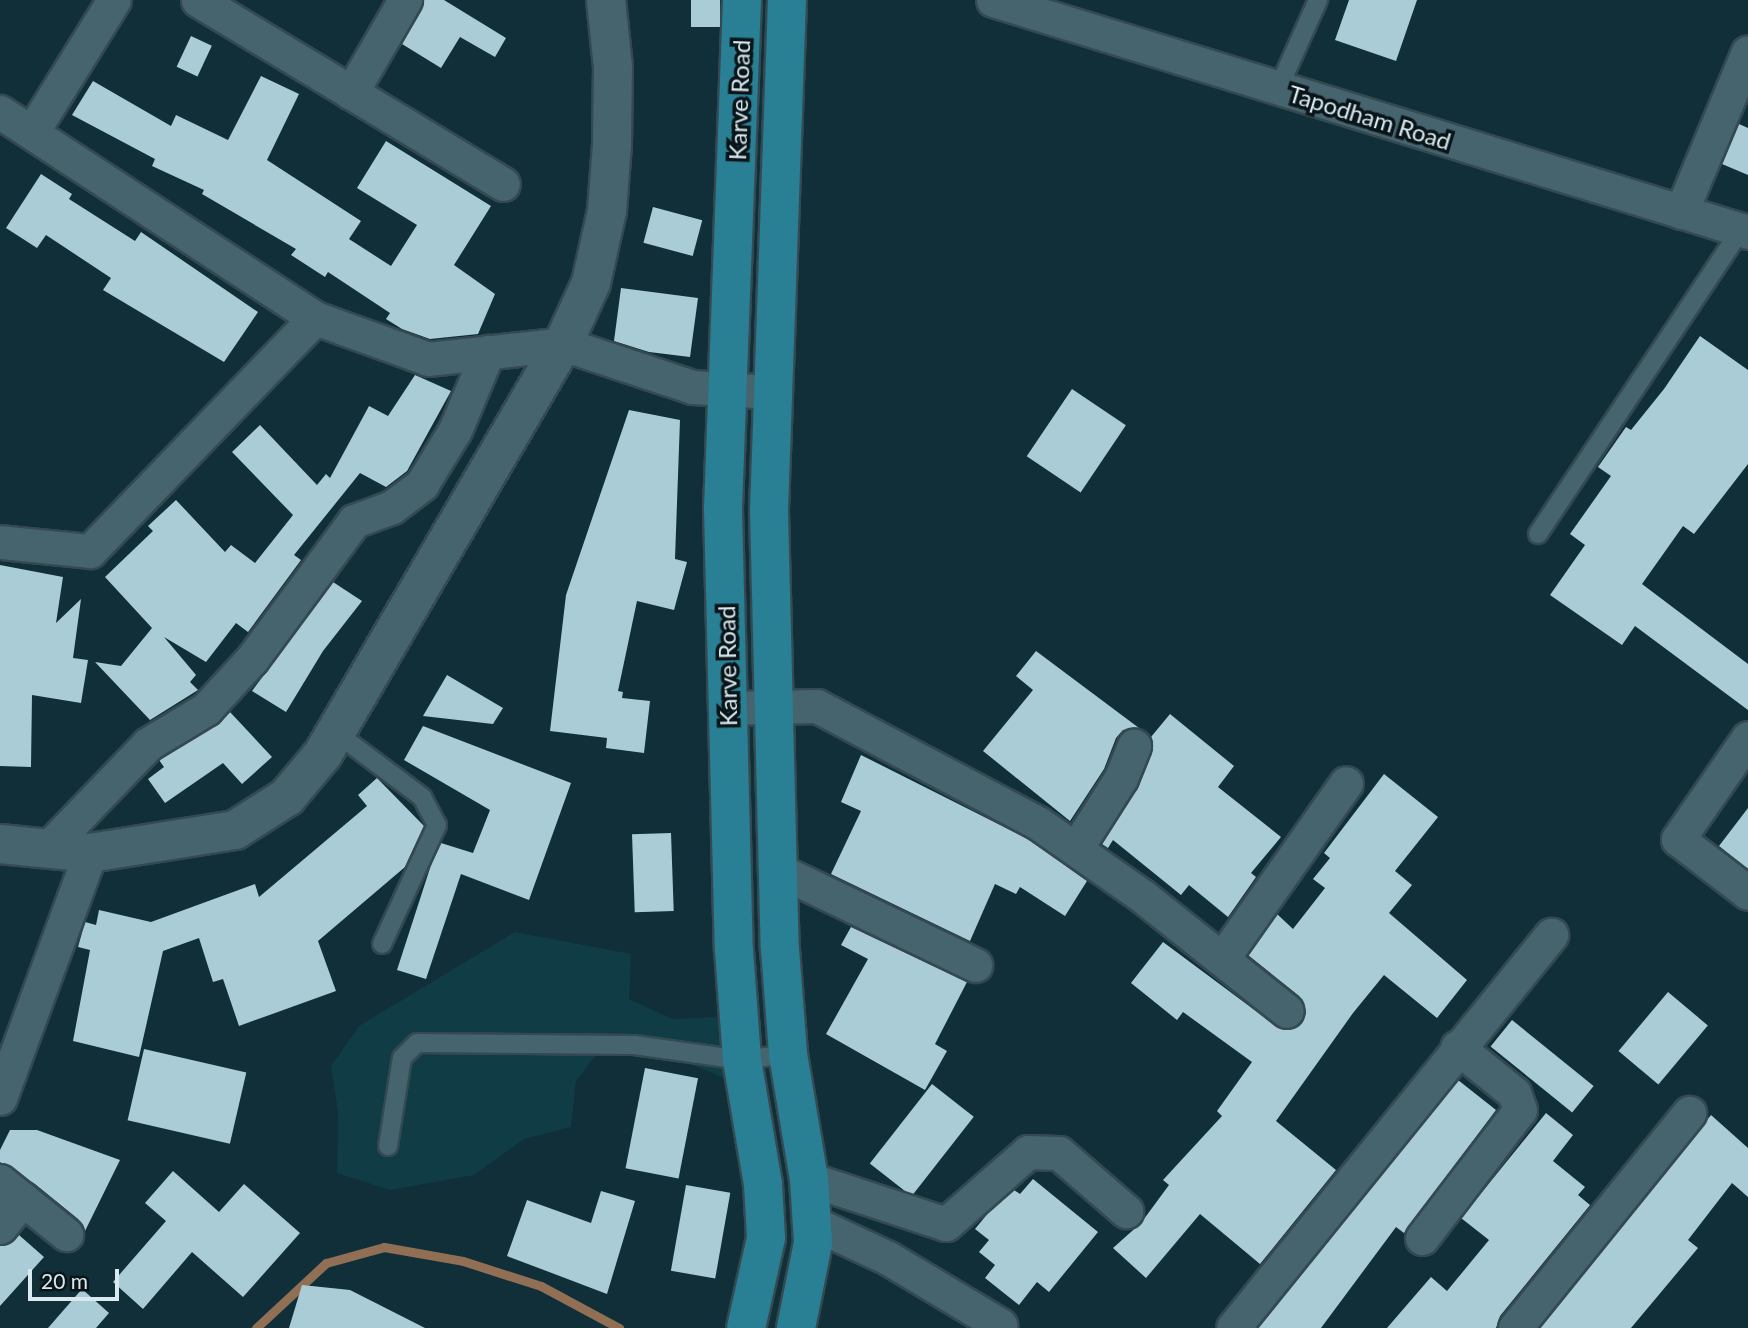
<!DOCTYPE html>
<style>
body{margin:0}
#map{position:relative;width:1748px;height:1328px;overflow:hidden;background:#102f38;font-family:Lato,sans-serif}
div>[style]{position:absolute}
.built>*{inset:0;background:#103c46}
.stream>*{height:9px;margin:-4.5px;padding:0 4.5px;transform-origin:4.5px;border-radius:4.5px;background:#906f55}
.building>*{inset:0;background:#aaccd7;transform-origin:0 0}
.roads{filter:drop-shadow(2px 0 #344951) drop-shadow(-2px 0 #344951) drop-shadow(0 2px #344951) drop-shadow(0 -2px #344951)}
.service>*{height:18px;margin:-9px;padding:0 9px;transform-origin:9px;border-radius:9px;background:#45646d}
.minor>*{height:33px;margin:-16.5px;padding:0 16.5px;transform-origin:16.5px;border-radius:16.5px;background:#45646d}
.tertiary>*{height:38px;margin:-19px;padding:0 19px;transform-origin:19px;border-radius:19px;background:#45646d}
.primary>*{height:38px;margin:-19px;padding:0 19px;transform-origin:19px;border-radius:19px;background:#297f93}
span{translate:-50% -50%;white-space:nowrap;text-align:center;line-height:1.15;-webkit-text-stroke:7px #091519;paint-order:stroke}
.street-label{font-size:24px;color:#d8e9ef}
.scale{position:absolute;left:28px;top:1269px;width:91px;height:32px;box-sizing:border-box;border:4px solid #d8e9ef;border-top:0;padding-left:9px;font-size:21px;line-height:24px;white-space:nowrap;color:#d8e9ef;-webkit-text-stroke:5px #091519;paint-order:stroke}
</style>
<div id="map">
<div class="built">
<div style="clip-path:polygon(515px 932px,631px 954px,629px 999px,672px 1019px,719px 1017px,727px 1079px,668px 1055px,599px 1051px,576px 1081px,571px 1127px,524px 1139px,474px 1175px,390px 1190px,337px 1173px,338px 1113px,331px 1066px,359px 1026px)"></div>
</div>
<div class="stream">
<div style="left:256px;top:1328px;width:96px;rotate:-42.9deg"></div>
<div style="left:326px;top:1263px;width:60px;rotate:-15.4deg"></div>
<div style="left:384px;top:1247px;width:80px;rotate:10deg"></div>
<div style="left:463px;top:1261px;width:82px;rotate:17.8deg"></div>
<div style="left:541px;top:1286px;width:89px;rotate:28.3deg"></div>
</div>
<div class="building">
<div style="clip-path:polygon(424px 0,444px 0,506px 38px,495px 57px,460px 37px,441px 68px,402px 44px)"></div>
<div style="left:691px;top:0;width:29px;height:27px"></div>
<div style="clip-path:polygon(1349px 0,1417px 0,1396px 61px,1335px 40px)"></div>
<div style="left:191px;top:36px;width:23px;height:34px;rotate:25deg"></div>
<div style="clip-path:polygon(261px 76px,299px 94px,267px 160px,361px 221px,349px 239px,391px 266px,417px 225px,357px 188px,386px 141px,491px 206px,454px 265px,495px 294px,478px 334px,430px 339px,402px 329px,386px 319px,390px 313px,328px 272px,325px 277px,291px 255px,296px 249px,202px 194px,204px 190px,152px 166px,155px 159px,72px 115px,93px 81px,171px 126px,176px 115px,228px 140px)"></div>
<div style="clip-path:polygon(1739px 124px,1748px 128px,1748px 175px,1722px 164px)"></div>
<div style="clip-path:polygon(41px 174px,72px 194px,69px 199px,135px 241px,141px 232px,258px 312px,224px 362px,103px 290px,111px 278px,46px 235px,37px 248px,6px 228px)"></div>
<div style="left:653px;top:207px;width:51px;height:37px;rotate:15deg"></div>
<div style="clip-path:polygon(621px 288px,698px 298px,690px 357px,649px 352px,614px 341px)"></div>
<div style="clip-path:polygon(1700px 336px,1748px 370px,1748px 464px,1694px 534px,1683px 526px,1642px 584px,1748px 664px,1748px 710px,1635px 626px,1622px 645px,1550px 595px,1585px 545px,1570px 534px,1611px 476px,1598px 467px,1626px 427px,1631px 430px,1664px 389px)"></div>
<div style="clip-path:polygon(415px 375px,451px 391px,407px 471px,386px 487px,360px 473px,294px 555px,301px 560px,248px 632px,236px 623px,206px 662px,164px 637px,196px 675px,190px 682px,198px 690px,150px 720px,95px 662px,121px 666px,152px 628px,105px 577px,153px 531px,148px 526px,176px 500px,225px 552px,231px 545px,255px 563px,293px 515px,232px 452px,260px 425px,317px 485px,326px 474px,330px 478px,369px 406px,388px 416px)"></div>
<div style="left:1072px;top:389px;width:65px;height:81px;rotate:34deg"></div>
<div style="clip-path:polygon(629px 410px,680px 420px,675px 559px,687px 562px,674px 610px,637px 601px,618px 691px,623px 692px,622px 698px,650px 701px,644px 753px,606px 748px,607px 738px,550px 731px,566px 595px)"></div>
<div style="clip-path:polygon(0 565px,63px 577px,56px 623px,81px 599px,73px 658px,88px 660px,81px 703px,32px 695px,31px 767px,0 766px)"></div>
<div style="clip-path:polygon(333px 582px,362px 601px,323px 651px,286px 712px,252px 691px)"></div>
<div style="clip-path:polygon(1036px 651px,1139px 728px,1123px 730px,1116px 738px,1104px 769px,1070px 821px,983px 751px,1033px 690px,1016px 676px)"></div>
<div style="clip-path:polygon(447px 675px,503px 708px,493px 724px,423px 716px)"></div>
<div style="clip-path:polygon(230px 712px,272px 757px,242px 784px,223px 763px,165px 803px,148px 779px,164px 767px,159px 760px,216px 725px)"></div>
<div style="clip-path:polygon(1170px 714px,1234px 766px,1218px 787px,1281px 837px,1251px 873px,1256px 877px,1228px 917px,1189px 885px,1181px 895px,1113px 840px,1108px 848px,1102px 844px,1139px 785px,1152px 753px,1151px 737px)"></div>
<div style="clip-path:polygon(423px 726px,571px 783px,529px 900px,461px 874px,426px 979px,397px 970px,431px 865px,441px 843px,473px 853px,490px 810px,404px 760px)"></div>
<div style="clip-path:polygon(861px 755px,1028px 839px,1087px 881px,1065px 916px,1020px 887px,1016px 894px,995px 884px,970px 941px,831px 874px,861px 811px,841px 802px)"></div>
<div style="clip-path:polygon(1384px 774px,1438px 817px,1395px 871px,1412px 885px,1389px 913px,1467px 980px,1437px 1018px,1384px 975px,1353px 1013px,1276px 1121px,1336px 1170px,1260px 1264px,1200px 1214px,1146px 1278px,1113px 1248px,1141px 1223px,1169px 1185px,1163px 1180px,1222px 1116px,1217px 1111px,1252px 1062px,1183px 1012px,1177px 1020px,1131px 983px,1163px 942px,1276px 1026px,1293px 1029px,1302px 1023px,1306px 1013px,1299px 996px,1248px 955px,1277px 914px,1293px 929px,1325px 888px,1313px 879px,1330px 858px,1324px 853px)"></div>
<div style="clip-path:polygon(377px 778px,424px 826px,405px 867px,318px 941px,336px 991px,239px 1026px,223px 979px,213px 982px,199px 938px,163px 951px,139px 1057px,73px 1041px,90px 950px,78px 947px,85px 922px,96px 925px,99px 910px,151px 922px,255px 884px,259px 897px,367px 806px,358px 795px)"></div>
<div style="clip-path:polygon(1748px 808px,1748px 869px,1719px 846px)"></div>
<div style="left:671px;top:833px;width:78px;height:39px;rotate:88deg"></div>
<div style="clip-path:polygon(851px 927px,967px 982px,935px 1044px,947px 1051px,925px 1090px,826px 1034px,868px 959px,841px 945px)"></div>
<div style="left:1668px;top:992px;width:52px;height:77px;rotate:40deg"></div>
<div style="left:1512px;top:1020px;width:105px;height:34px;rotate:39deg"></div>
<div style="left:144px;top:1049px;width:105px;height:73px;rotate:13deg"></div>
<div style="left:645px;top:1068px;width:54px;height:102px;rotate:11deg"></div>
<div style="clip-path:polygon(1458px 1080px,1496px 1110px,1404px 1233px,1396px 1227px,1321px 1328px,1258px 1328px)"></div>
<div style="left:932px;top:1084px;width:53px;height:101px;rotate:38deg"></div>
<div style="clip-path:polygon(1546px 1113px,1573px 1135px,1553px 1161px,1585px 1187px,1578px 1195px,1590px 1205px,1500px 1316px,1496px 1328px,1387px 1328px,1431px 1277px,1447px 1291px,1489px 1240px,1461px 1218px)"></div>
<div style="clip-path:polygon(1711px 1115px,1748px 1148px,1748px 1197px,1732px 1183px,1688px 1240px,1698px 1248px,1631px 1328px,1540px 1328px)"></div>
<div style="clip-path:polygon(10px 1130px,37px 1130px,120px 1160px,85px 1231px,78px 1219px,35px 1184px,0 1162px,0 1150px)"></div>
<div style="clip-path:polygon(173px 1171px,219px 1212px,244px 1184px,300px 1233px,243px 1297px,192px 1252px,143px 1309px,113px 1282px,166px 1221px,145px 1203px)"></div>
<div style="clip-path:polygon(1033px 1179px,1098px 1232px,1049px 1292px,1037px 1282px,1019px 1305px,985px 1278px,995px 1265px,979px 1252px,989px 1240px,975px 1229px,989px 1212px,1014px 1190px,1020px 1194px)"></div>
<div style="left:686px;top:1185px;width:45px;height:87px;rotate:10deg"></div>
<div style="clip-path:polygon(601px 1191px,635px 1201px,607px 1294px,507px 1256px,527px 1200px,591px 1223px)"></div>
<div style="clip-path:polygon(19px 1235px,44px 1257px,0 1306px,0 1246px)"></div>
<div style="clip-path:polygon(302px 1285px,350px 1290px,425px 1328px,289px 1328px)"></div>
<div style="clip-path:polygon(82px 1289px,109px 1313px,96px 1328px,48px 1328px)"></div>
</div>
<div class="roads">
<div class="service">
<div style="left:1278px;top:89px;width:98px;rotate:-65.8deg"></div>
<div style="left:1538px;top:534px;width:366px;rotate:-56.3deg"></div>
<div style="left:335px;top:732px;width:109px;rotate:36.8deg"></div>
<div style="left:422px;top:797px;width:32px;rotate:62deg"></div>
<div style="left:437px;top:825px;width:131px;rotate:114.8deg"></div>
<div style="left:388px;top:1146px;width:89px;rotate:-81deg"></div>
<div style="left:402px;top:1058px;width:21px;rotate:-45deg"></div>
<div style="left:417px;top:1043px;width:217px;rotate:0.5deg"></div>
<div style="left:634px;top:1045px;width:109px;rotate:7.9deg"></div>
<div style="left:742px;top:1060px;width:46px;rotate:-7.4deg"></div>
</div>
<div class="minor">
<div style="left:198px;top:0;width:356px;rotate:31.1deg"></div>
<div style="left:993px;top:0;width:790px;rotate:17.08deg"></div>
<div style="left:351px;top:93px;width:108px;rotate:-59.9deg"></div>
<div style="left:0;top:112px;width:376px;rotate:33.2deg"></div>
<div style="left:315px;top:318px;width:120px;rotate:19.9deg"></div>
<div style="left:428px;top:359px;width:136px;rotate:-6.3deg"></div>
<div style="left:563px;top:344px;width:136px;rotate:18.4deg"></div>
<div style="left:692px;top:387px;width:80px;rotate:3.6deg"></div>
<div style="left:32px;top:132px;width:155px;rotate:-58.2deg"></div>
<div style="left:1681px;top:212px;width:173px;rotate:-67.3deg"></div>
<div style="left:0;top:542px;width:90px;rotate:5.7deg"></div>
<div style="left:90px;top:551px;width:324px;rotate:-46deg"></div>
<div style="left:728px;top:708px;width:89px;rotate:-1.3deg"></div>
<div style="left:817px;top:706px;width:250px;rotate:27.9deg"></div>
<div style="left:1038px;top:823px;width:126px;rotate:35deg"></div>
<div style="left:1141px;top:895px;width:186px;rotate:38.5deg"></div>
<div style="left:1748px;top:738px;width:123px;rotate:124.7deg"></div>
<div style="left:1678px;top:839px;width:88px;rotate:37.6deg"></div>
<div style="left:50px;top:846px;width:141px;rotate:-46.1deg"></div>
<div style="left:148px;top:744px;width:68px;rotate:-31.1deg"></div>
<div style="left:206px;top:709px;width:68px;rotate:-47.4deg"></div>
<div style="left:252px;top:659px;width:172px;rotate:-53.5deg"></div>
<div style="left:354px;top:521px;width:40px;rotate:-20.2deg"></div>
<div style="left:392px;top:507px;width:38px;rotate:-37deg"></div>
<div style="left:422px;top:484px;width:63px;rotate:-58.6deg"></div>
<div style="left:455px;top:430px;width:85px;rotate:-67.1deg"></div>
<div style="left:1077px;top:847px;width:82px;rotate:-57.5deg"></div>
<div style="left:1121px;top:778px;width:35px;rotate:-68deg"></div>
<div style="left:778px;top:870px;width:219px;rotate:25.7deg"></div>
<div style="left:1222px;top:959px;width:215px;rotate:-54.8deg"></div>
<div style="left:0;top:1098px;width:261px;rotate:-69.8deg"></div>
<div style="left:809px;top:1179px;width:144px;rotate:18.2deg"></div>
<div style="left:946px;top:1224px;width:109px;rotate:-41.3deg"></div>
<div style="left:1028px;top:1152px;width:31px;rotate:2deg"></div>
<div style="left:1059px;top:1153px;width:89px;rotate:40.9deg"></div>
<div style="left:0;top:1181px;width:85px;rotate:38.8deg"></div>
<div style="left:811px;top:1222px;width:85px;rotate:25.1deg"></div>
<div style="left:888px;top:1258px;width:131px;rotate:30.9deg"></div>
<div style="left:0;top:1227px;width:36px;rotate:-51deg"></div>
<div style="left:1422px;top:1238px;width:161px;rotate:-52.6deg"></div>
<div style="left:1520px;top:1110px;width:18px;rotate:-109deg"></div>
<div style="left:1514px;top:1093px;width:73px;rotate:-141.1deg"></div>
<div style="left:1233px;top:1328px;width:506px;rotate:-51.02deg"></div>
<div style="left:1515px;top:1328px;width:277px;rotate:-51deg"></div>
</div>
<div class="tertiary">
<div style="left:0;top:844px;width:90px;rotate:5.7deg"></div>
<div style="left:90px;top:853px;width:147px;rotate:-9deg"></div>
<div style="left:235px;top:830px;width:62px;rotate:-32.4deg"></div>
<div style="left:287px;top:797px;width:56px;rotate:-50.1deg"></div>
<div style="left:323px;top:754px;width:475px;rotate:-59.7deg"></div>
<div style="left:563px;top:344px;width:67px;rotate:-65.3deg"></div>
<div style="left:591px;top:283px;width:74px;rotate:-77.5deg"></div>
<div style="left:607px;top:211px;width:66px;rotate:-85.7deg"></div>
<div style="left:612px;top:145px;width:78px;rotate:-89.3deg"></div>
<div style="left:613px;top:67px;width:67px;rotate:-96deg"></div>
</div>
<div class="primary">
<div style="left:742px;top:0;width:509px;rotate:92.14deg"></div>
<div style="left:723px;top:509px;width:441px;rotate:88.6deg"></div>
<div style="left:734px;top:950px;width:110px;rotate:85.8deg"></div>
<div style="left:742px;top:1060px;width:126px;rotate:80.4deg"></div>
<div style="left:763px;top:1184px;width:54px;rotate:86.8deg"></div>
<div style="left:766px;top:1238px;width:92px;rotate:102.5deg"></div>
<div style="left:787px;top:0;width:511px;rotate:92.02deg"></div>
<div style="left:769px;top:511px;width:438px;rotate:88.6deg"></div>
<div style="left:780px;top:949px;width:105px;rotate:85.6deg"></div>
<div style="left:788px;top:1054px;width:127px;rotate:80.5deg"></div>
<div style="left:809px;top:1179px;width:64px;rotate:86.4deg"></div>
<div style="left:813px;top:1243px;width:87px;rotate:101.3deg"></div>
</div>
</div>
<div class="street-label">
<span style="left:739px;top:100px;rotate:-88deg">Karve Road</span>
<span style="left:1370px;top:117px;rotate:17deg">Tapodham Road</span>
<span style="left:727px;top:666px;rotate:-91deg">Karve Road</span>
</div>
<div class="scale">20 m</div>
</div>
